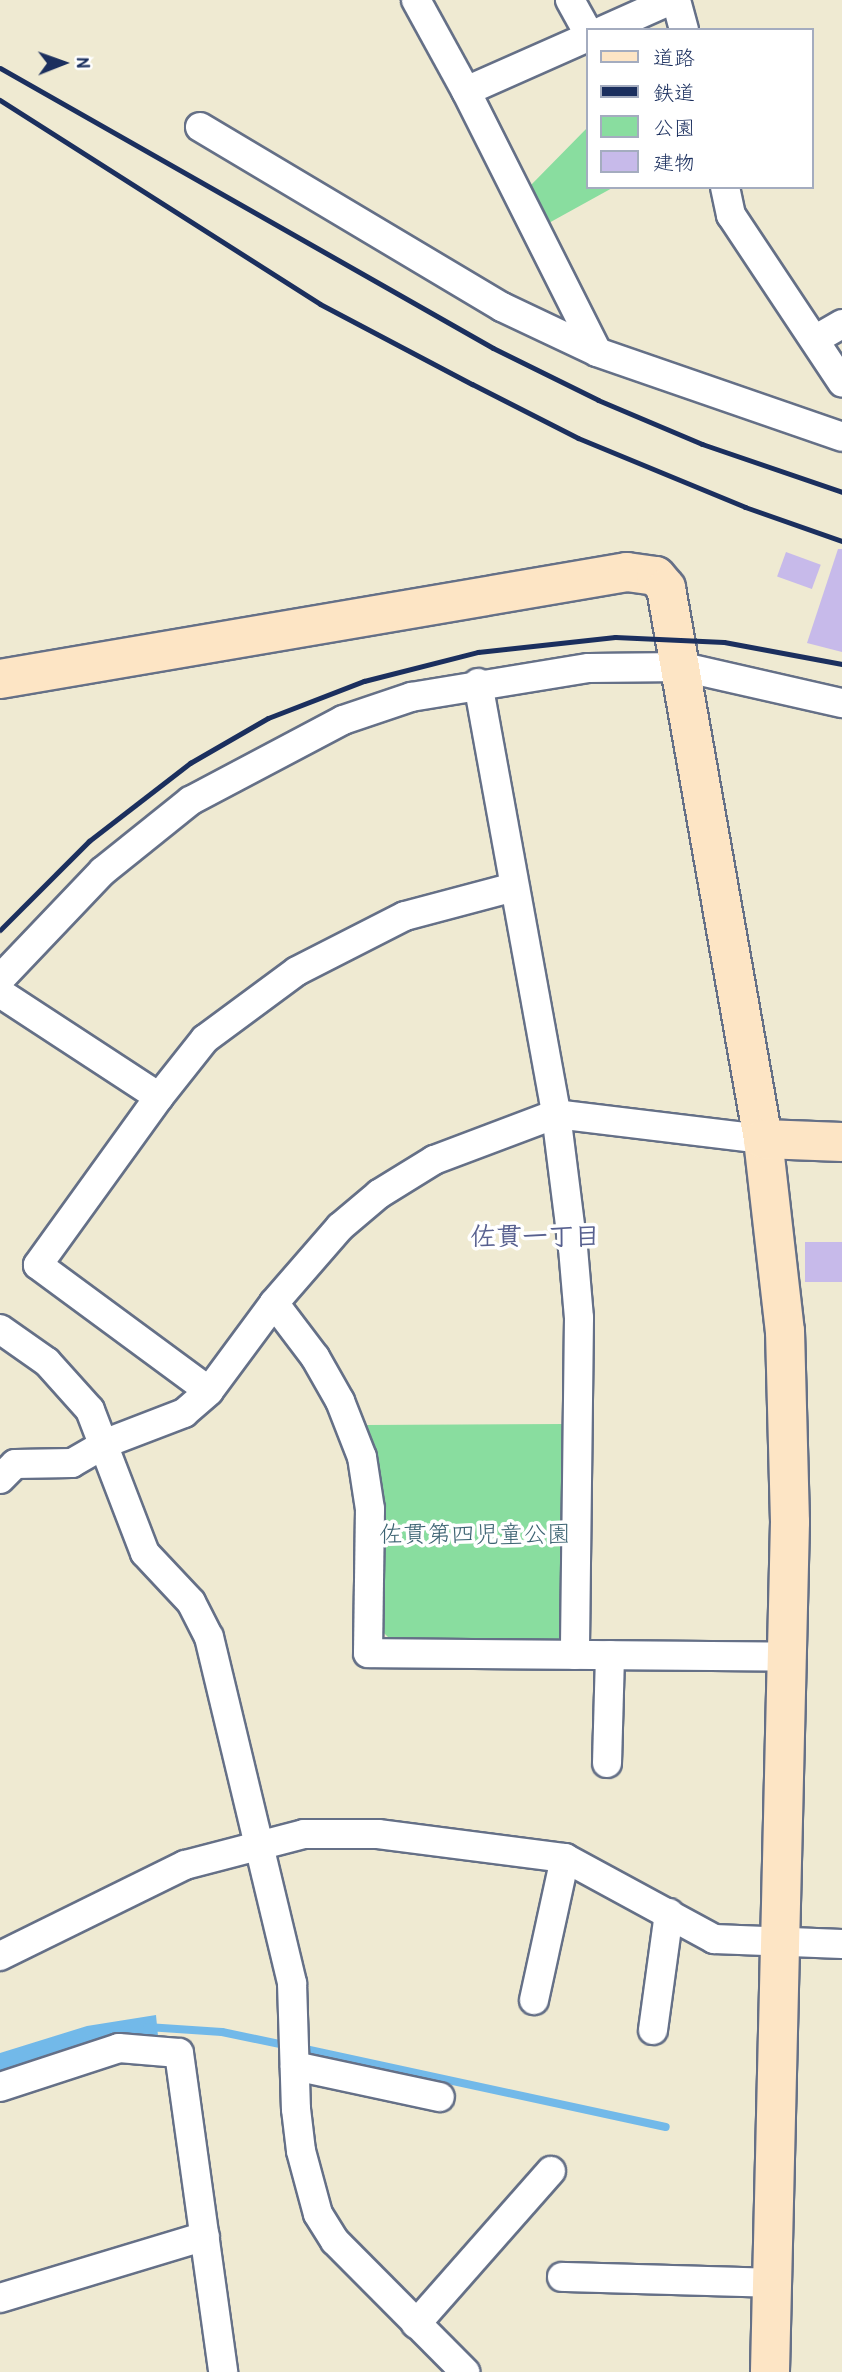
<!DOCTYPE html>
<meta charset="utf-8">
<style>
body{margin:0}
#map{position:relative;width:842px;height:2372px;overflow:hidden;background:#efead2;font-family:"Patrick Hand","Klee One",sans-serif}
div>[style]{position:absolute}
.green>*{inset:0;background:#89dd9f}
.water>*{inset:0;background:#72b9e9}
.stream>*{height:8px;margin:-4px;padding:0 4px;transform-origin:4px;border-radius:4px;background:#72b9e9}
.building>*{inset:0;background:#c7baea;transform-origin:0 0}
.roads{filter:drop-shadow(2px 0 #657087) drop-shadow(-2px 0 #657087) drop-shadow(0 2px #657087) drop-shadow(0 -2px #657087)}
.street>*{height:28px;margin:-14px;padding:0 14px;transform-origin:14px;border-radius:14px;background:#fff}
.secondary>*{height:38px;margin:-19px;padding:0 19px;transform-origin:19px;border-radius:19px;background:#fde5c5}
.rail>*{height:5px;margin:-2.5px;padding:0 2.5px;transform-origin:2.5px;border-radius:2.5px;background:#1b2f5e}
span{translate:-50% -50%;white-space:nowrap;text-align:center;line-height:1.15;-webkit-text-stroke:7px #fff;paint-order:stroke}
.park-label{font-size:24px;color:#3c6372}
.neighbourhood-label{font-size:26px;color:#57608f;font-weight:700}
.legend{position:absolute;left:586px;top:28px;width:228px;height:161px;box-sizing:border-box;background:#fff;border:2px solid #a4acbf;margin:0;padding:9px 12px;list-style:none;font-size:21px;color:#1b2f5e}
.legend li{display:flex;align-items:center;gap:14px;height:35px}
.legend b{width:35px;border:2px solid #a4acbf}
.north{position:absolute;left:28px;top:28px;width:70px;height:70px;-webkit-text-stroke:5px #fff;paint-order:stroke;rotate:89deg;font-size:19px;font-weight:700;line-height:28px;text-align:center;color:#1b2f5e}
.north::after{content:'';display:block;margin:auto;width:24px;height:32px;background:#1b2f5e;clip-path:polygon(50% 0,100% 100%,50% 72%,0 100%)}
</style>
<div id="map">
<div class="green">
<div style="clip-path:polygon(588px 127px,588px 187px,614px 187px,547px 224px,530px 186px)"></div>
<div style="clip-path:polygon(566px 1424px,565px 1632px,560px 1639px,390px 1639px,381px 1630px,385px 1515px,365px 1425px)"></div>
</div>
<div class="water">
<div style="clip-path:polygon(156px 2015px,158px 2036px,90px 2045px,0 2073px,0 2053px,87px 2026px)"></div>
</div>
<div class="stream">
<div style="left:147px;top:2027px;width:75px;rotate:3.8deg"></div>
<div style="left:222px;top:2032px;width:68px;rotate:11.8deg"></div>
<div style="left:305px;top:2049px;width:369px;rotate:12.2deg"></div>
</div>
<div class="building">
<div style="clip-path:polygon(838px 549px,842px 549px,842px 652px,807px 643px)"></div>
<div style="left:786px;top:552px;width:37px;height:26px;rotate:20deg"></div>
<div style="left:805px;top:1242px;width:37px;height:40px"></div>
</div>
<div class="roads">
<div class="street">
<div style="left:416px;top:0;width:104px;rotate:61.2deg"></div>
<div style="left:570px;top:0;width:37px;rotate:61deg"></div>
<div style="left:676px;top:0;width:31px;rotate:75deg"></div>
<div style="left:604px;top:30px;width:73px;rotate:-24.1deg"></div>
<div style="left:588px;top:37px;width:133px;rotate:156.1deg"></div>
<div style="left:466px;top:91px;width:292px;rotate:63.3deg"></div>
<div style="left:200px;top:127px;width:352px;rotate:30.8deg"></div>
<div style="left:502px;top:307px;width:105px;rotate:25.3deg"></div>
<div style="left:597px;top:352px;width:259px;rotate:19.1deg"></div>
<div style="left:725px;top:187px;width:29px;rotate:78deg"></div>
<div style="left:731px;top:215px;width:201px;rotate:56.4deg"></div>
<div style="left:816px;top:339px;width:30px;rotate:-30deg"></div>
<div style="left:478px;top:683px;width:438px;rotate:79.7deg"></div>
<div style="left:556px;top:1114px;width:135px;rotate:82.8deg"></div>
<div style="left:573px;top:1248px;width:70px;rotate:85.1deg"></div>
<div style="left:579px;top:1318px;width:337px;rotate:90.7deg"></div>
<div style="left:0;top:979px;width:149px;rotate:-46.4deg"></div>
<div style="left:103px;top:871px;width:112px;rotate:-38.8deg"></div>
<div style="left:190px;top:801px;width:173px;rotate:-27.9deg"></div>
<div style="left:343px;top:720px;width:72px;rotate:-18.7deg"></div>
<div style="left:411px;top:697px;width:180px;rotate:-9.3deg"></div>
<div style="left:589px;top:668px;width:94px;rotate:-0.6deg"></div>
<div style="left:683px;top:667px;width:163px;rotate:12.8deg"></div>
<div style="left:0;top:993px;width:190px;rotate:33.2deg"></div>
<div style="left:159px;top:1097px;width:207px;rotate:125.8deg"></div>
<div style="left:38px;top:1265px;width:212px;rotate:36.4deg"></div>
<div style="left:159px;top:1097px;width:74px;rotate:-51.6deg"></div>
<div style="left:205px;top:1039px;width:114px;rotate:-36.5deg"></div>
<div style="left:297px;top:971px;width:121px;rotate:-27deg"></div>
<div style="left:405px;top:916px;width:113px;rotate:-14.9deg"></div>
<div style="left:274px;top:1303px;width:68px;rotate:52.8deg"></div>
<div style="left:315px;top:1357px;width:51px;rotate:60.4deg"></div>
<div style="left:340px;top:1401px;width:60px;rotate:68.6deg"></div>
<div style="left:362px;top:1457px;width:53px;rotate:81.3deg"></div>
<div style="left:370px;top:1509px;width:144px;rotate:90.8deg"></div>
<div style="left:368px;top:1653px;width:418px;rotate:0.5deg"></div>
<div style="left:0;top:1329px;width:57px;rotate:35.1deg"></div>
<div style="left:47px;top:1362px;width:64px;rotate:48.1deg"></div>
<div style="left:90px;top:1410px;width:153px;rotate:69deg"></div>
<div style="left:145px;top:1553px;width:67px;rotate:46.8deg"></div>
<div style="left:191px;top:1602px;width:39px;rotate:63deg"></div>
<div style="left:209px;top:1637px;width:356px;rotate:76.5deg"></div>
<div style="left:292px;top:1983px;width:126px;rotate:88.2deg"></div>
<div style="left:296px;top:2109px;width:42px;rotate:83.2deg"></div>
<div style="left:301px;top:2151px;width:65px;rotate:74.9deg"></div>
<div style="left:318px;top:2214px;width:32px;rotate:58deg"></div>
<div style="left:335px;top:2241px;width:185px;rotate:45.2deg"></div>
<div style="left:0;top:1479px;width:21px;rotate:-45deg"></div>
<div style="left:15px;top:1464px;width:57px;rotate:-1deg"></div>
<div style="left:72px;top:1463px;width:39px;rotate:-30deg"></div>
<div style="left:106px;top:1443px;width:84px;rotate:-21deg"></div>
<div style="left:184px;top:1413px;width:33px;rotate:-41deg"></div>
<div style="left:209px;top:1391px;width:109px;rotate:-53.5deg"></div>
<div style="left:274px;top:1303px;width:101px;rotate:-49deg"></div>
<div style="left:340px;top:1227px;width:51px;rotate:-40.2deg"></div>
<div style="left:379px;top:1194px;width:65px;rotate:-31.7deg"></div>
<div style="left:434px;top:1160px;width:130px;rotate:-20.7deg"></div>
<div style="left:556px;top:1114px;width:209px;rotate:6.9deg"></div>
<div style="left:607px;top:1763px;width:108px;rotate:-88.4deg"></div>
<div style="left:0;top:1956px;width:206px;rotate:-26.2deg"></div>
<div style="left:185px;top:1865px;width:123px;rotate:-14.6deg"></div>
<div style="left:304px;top:1834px;width:74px"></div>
<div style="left:378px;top:1834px;width:189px;rotate:7.3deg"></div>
<div style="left:565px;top:1858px;width:170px;rotate:28.5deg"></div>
<div style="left:714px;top:1939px;width:128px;rotate:2.2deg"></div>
<div style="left:534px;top:2000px;width:145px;rotate:-77.7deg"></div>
<div style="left:653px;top:2030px;width:118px;rotate:-82.2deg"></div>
<div style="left:295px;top:2066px;width:148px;rotate:12.1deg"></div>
<div style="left:0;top:2087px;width:125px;rotate:-18.1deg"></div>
<div style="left:119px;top:2048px;width:60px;rotate:4.8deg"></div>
<div style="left:179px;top:2053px;width:322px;rotate:82.1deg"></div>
<div style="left:562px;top:2277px;width:211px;rotate:1.6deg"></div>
<div style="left:0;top:2298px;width:214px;rotate:-16.8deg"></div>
<div style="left:416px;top:2324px;width:204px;rotate:-48.6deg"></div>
</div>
<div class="secondary">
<div style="left:0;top:679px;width:636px;rotate:-9.68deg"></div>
<div style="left:627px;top:572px;width:29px;rotate:8deg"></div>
<div style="left:656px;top:576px;width:16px;rotate:50deg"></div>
<div style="left:666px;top:588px;width:559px;rotate:80.02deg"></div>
<div style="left:763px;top:1139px;width:193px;rotate:83.5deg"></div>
<div style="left:785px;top:1331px;width:191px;rotate:88.5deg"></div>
<div style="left:790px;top:1522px;width:850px;rotate:91.35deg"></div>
<div style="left:763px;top:1139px;width:79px;rotate:2.2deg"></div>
</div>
</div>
<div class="rail">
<div style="left:0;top:68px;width:567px;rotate:29.59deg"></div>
<div style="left:493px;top:348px;width:117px;rotate:26.3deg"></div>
<div style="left:598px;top:400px;width:113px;rotate:22.9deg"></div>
<div style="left:702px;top:444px;width:148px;rotate:18.9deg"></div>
<div style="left:0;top:100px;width:379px;rotate:32.5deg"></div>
<div style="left:320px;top:304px;width:172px;rotate:27.8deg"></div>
<div style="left:472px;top:384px;width:119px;rotate:27deg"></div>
<div style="left:578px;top:438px;width:181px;rotate:22.4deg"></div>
<div style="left:745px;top:507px;width:103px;rotate:19.3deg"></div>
<div style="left:0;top:930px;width:126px;rotate:-45deg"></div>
<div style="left:89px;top:841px;width:128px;rotate:-37.7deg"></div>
<div style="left:190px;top:763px;width:90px;rotate:-30deg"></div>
<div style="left:268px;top:718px;width:103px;rotate:-21.1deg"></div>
<div style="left:364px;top:681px;width:118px;rotate:-14.3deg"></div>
<div style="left:478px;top:652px;width:138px;rotate:-6.2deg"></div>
<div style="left:615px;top:637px;width:109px;rotate:2.6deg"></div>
<div style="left:724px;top:642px;width:120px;rotate:10.6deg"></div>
</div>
<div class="park-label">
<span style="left:475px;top:1534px">佐貫第四児童公園</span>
</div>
<div class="neighbourhood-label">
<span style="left:535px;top:1236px">佐貫一丁目</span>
</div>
<ul class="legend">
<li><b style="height:9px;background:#fde5c5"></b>道路</li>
<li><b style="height:9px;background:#1b2f5e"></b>鉄道</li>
<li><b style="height:19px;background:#89dd9f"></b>公園</li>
<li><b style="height:19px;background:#c7baea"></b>建物</li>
</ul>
<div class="north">N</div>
</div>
